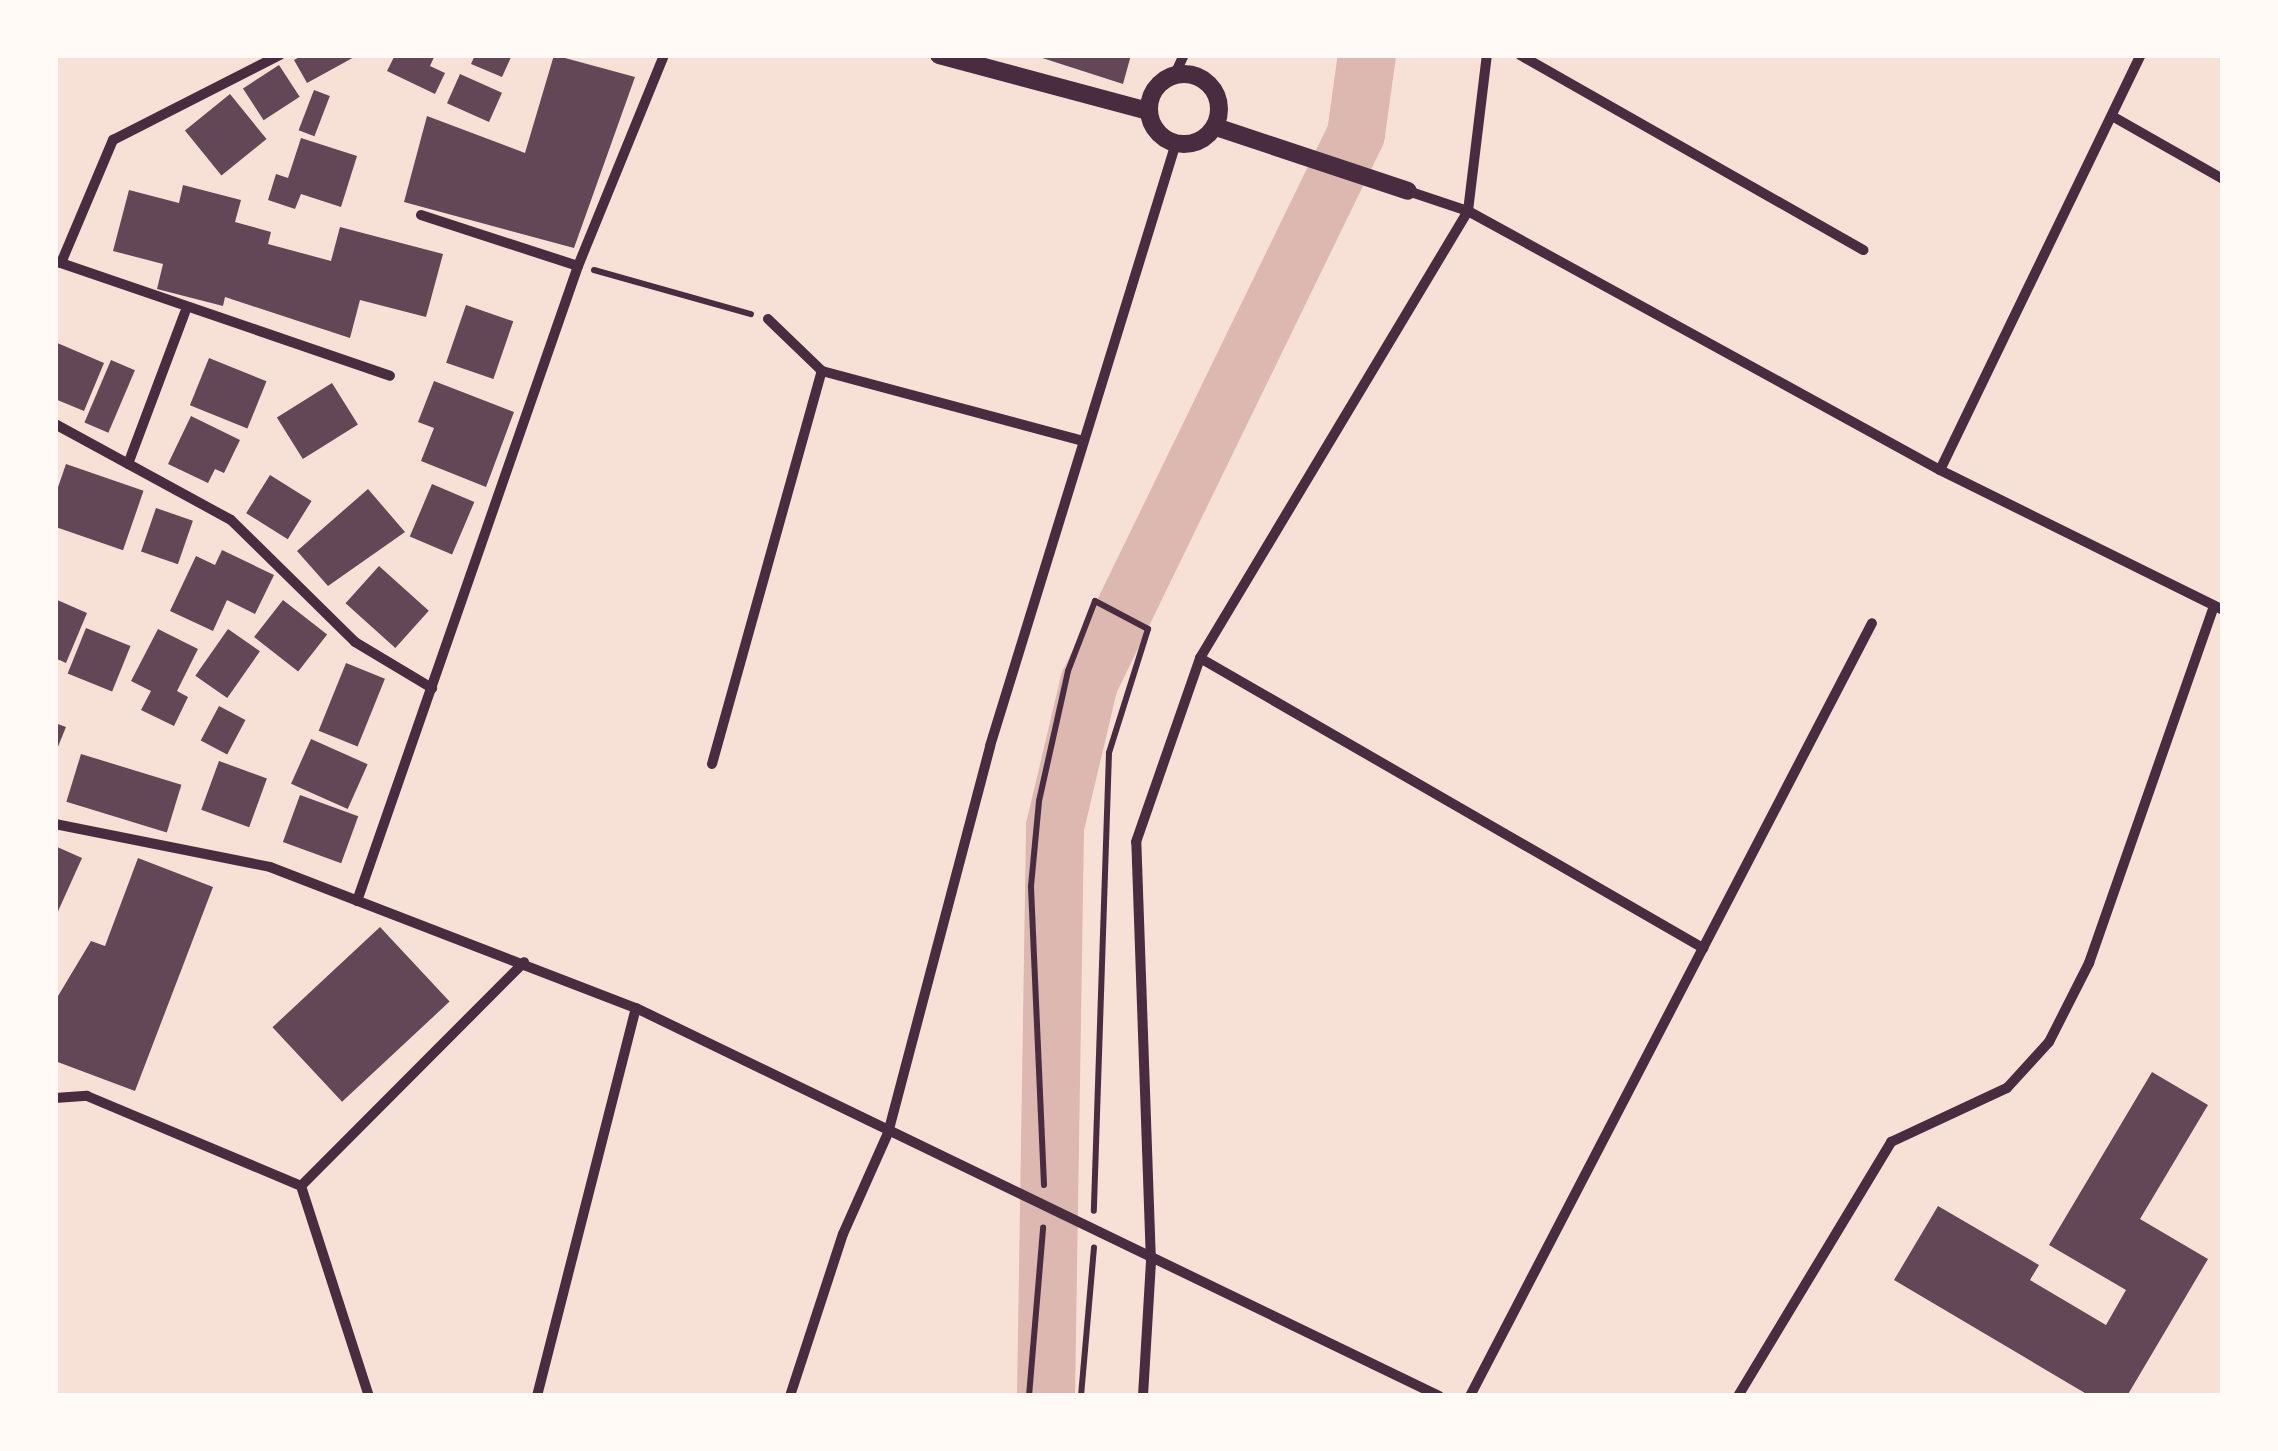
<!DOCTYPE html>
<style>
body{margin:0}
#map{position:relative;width:2278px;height:1451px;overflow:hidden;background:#f7e1d7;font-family:"Alegreya Sans",sans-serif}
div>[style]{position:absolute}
.river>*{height:58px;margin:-29px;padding:0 29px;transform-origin:29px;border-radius:29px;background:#dcb8b0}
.building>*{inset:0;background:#644757;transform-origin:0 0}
.path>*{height:6px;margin:-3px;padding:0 3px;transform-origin:3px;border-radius:3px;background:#4a2c40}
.minor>*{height:10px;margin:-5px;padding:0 5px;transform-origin:5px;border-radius:5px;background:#4a2c40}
.tertiary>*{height:18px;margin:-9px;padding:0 9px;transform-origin:9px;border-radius:9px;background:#4a2c40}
.tertiary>.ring{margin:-9px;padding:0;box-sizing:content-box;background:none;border:18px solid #4a2c40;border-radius:50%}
span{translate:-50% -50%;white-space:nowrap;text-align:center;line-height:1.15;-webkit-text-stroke:8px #fffaf5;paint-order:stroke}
.frame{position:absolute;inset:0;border:58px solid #fffaf5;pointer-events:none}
</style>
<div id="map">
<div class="river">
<div style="left:1046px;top:1396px;width:569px;rotate:-89.09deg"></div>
<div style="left:1055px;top:827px;width:148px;rotate:-76.7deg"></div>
<div style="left:1089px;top:683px;width:610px;rotate:-64.06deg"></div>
<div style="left:1356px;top:134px;width:80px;rotate:-82.1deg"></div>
</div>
<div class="building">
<div style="clip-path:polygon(303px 55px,358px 55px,307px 83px,294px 60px)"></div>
<div style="clip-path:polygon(395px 55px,435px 55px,430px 66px,445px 73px,435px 94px,387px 71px)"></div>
<div style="clip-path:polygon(475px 55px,512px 55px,502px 77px,471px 64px)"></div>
<div style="clip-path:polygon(554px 55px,635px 77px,574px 248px,404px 202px,427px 116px,525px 153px)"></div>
<div style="clip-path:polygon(1033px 55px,1131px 55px,1123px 84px)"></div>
<div style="left:279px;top:65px;width:38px;height:43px;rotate:57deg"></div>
<div style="left:460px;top:74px;width:46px;height:32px;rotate:24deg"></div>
<div style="left:314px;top:90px;width:17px;height:43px;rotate:21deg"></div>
<div style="left:230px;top:94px;width:58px;height:58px;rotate:51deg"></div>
<div style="clip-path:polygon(301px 138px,357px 156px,341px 207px,301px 194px,295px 209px,268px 200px,276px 174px,288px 178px)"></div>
<div style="clip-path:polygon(183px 185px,241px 200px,235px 222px,271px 232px,268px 244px,331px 261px,340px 227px,443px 254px,426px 317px,360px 300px,350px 338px,225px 297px,223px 306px,157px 289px,163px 264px,113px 251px,129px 190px,179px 203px)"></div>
<div style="left:466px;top:305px;width:50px;height:61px;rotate:19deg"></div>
<div style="clip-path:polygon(55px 342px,104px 363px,84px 411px,55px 399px)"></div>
<div style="left:209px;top:358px;width:62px;height:51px;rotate:22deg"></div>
<div style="left:111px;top:360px;width:26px;height:68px;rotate:23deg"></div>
<div style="clip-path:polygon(434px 381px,514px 412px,486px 487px,421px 461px,434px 428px,418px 422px)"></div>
<div style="left:332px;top:383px;width:49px;height:65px;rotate:58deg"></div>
<div style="clip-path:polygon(191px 416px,240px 440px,224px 473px,215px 469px,208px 483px,168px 464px)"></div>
<div style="left:66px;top:464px;width:82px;height:63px;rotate:19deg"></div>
<div style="left:270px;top:475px;width:49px;height:45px;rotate:32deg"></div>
<div style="left:432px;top:484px;width:46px;height:57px;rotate:23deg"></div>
<div style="clip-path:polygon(368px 489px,405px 532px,328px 586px,297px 551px)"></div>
<div style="left:156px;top:508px;width:39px;height:46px;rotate:19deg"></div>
<div style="clip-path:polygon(222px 550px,274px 575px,255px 614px,227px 600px,213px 631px,170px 611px,196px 556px,215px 565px)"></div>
<div style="left:379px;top:566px;width:67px;height:50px;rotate:42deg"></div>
<div style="clip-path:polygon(55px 599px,87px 613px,66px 663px,55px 658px)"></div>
<div style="left:283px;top:600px;width:56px;height:47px;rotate:38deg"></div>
<div style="left:86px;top:628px;width:48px;height:49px;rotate:22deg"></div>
<div style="clip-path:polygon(158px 629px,198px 649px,177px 691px,188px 697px,174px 726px,141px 710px,151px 691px,131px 681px)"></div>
<div style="left:228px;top:629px;width:39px;height:57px;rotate:35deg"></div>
<div style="left:346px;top:663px;width:42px;height:73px;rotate:22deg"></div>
<div style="left:219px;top:706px;width:30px;height:39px;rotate:28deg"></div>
<div style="clip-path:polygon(55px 723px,66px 727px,55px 754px)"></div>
<div style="left:311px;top:739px;width:62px;height:49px;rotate:24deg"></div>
<div style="left:81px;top:754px;width:105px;height:50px;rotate:17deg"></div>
<div style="left:219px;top:761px;width:51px;height:52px;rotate:20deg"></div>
<div style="left:300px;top:795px;width:62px;height:50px;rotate:20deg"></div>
<div style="clip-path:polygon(55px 846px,82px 858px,55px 918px)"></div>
<div style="clip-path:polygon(138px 858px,213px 887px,135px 1091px,55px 1061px,55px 1001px,91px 941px,105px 946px)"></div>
<div style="left:380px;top:927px;width:102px;height:147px;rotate:47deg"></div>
<div style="clip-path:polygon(2152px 1072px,2208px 1105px,2140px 1219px,2208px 1259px,2127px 1396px,2090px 1396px,1894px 1280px,1938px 1206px,2039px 1265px,2030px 1280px,2106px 1325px,2126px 1290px,2049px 1245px)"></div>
</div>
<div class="path">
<div style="left:594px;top:270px;width:163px;rotate:15.7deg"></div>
<div style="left:1044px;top:1185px;width:299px;rotate:-92.5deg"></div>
<div style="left:1031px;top:886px;width:85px;rotate:-84.6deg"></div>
<div style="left:1039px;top:801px;width:133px;rotate:-77.4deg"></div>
<div style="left:1068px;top:671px;width:75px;rotate:-68.9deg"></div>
<div style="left:1095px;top:601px;width:60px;rotate:27.8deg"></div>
<div style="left:1148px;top:629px;width:130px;rotate:107.5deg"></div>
<div style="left:1109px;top:753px;width:458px;rotate:91.9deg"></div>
<div style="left:1029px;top:1396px;width:169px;rotate:-85.2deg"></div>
<div style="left:1081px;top:1396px;width:149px;rotate:-85deg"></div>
</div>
<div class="minor">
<div style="left:1520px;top:55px;width:395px;rotate:29.6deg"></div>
<div style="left:1175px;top:74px;width:21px;rotate:-65deg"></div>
<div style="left:2112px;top:116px;width:128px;rotate:29.6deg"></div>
<div style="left:1408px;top:191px;width:63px;rotate:18.4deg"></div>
<div style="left:1468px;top:211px;width:538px;rotate:28.75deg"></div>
<div style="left:1940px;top:470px;width:316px;rotate:26.3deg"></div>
<div style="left:421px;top:215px;width:165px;rotate:18deg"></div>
<div style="left:55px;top:261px;width:354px;rotate:18.9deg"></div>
<div style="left:61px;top:263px;width:134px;rotate:-67.1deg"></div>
<div style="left:113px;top:140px;width:187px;rotate:-27deg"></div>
<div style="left:768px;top:319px;width:75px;rotate:43.9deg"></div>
<div style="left:822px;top:371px;width:267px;rotate:15deg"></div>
<div style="left:55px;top:424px;width:200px;rotate:28.6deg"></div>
<div style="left:231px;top:520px;width:174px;rotate:44.5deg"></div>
<div style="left:355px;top:642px;width:90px;rotate:30.9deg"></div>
<div style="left:128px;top:464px;width:162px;rotate:-69.4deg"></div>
<div style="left:1940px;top:470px;width:461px;rotate:-64.2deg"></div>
<div style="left:1200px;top:658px;width:581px;rotate:29.97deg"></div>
<div style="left:712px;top:764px;width:408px;rotate:-74.4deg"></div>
<div style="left:55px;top:824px;width:219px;rotate:11.3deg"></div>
<div style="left:270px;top:867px;width:392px;rotate:21.1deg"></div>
<div style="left:636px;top:1008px;width:892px;rotate:25.79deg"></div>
<div style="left:357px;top:901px;width:672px;rotate:-70.81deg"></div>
<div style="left:578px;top:266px;width:228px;rotate:-67.8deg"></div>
<div style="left:55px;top:1098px;width:32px;rotate:-4deg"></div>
<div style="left:87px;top:1096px;width:232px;rotate:22.8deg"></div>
<div style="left:301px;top:1186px;width:316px;rotate:-45.1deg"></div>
<div style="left:301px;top:1186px;width:221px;rotate:72.1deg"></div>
<div style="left:537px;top:1396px;width:400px;rotate:-75.7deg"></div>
<div style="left:790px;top:1396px;width:170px;rotate:-71.9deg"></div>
<div style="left:843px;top:1234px;width:111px;rotate:-66deg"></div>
<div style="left:888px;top:1133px;width:400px;rotate:-75.2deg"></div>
<div style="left:990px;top:746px;width:631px;rotate:-72.86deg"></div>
<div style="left:1143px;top:1396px;width:133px;rotate:-86.6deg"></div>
<div style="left:1151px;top:1263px;width:421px;rotate:-92deg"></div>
<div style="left:1136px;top:842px;width:195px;rotate:-70.8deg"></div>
<div style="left:1200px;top:658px;width:521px;rotate:-59.06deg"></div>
<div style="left:1468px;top:211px;width:157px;rotate:-83.1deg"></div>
<div style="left:1470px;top:1396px;width:871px;rotate:-62.52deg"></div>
<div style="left:1738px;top:1396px;width:297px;rotate:-58.9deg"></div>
<div style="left:1891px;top:1142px;width:128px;rotate:-25deg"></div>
<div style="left:2007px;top:1088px;width:62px;rotate:-47.6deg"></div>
<div style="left:2049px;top:1042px;width:89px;rotate:-63.1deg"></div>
<div style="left:2089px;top:963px;width:377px;rotate:-70.7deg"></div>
</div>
<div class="tertiary">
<div style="left:939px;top:55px;width:216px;rotate:15deg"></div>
<div class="ring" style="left:1149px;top:74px;width:52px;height:52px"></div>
<div style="left:1216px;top:127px;width:202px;rotate:18.4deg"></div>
</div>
<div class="frame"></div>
</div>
